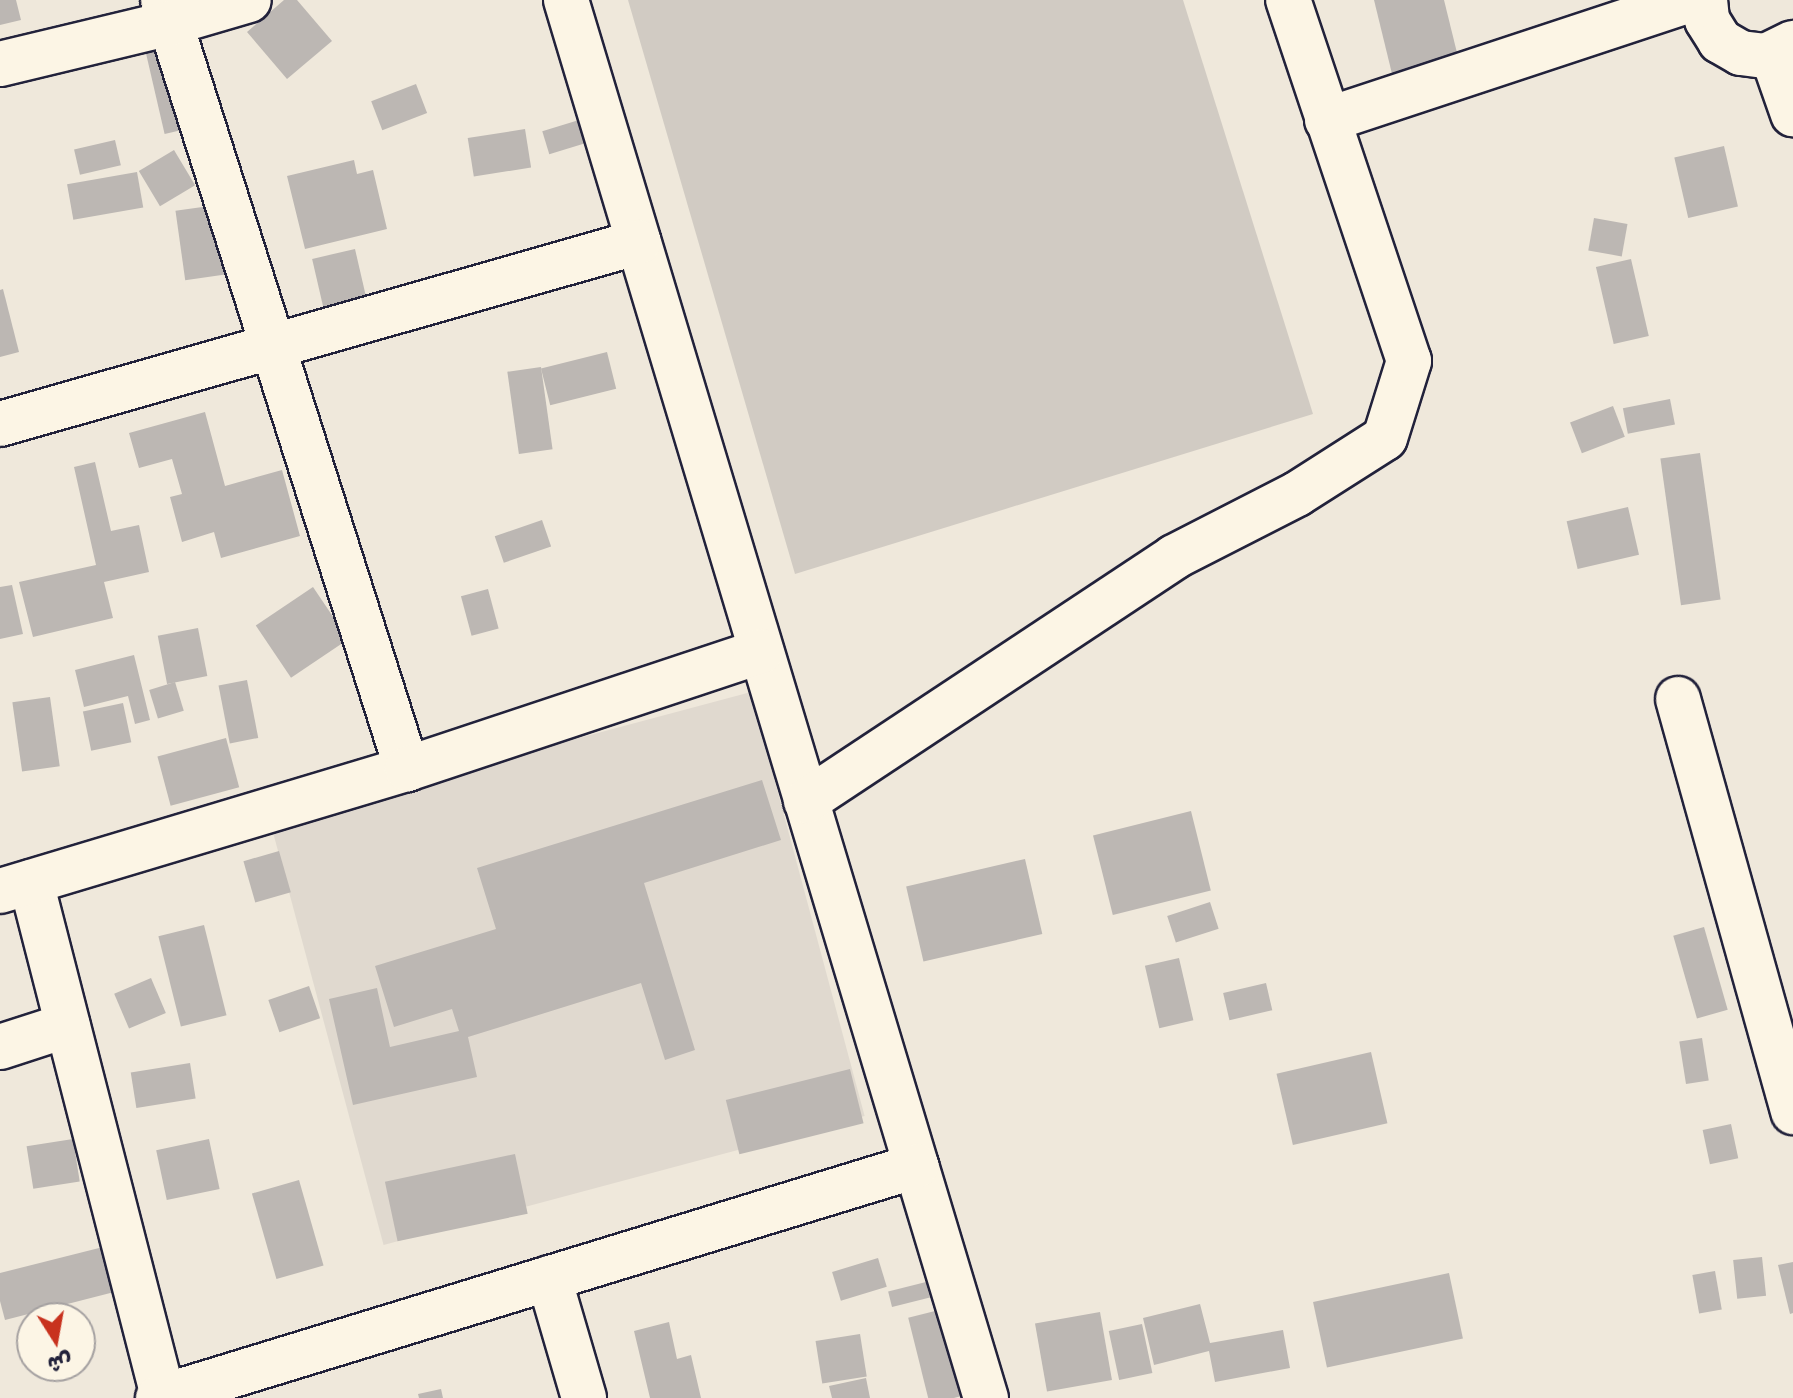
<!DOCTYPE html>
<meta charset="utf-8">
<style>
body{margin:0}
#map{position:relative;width:1793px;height:1398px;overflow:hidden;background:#efe8db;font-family:Mali,"Playpen Sans Arabic",sans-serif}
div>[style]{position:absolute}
.built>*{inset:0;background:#e0d9cf;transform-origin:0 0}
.green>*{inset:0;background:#d1cbc3}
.building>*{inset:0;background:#bcb7b3;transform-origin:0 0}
.roads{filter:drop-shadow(2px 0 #22223b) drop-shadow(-2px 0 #22223b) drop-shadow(0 2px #22223b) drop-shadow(0 -2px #22223b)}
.minor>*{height:44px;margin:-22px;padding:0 22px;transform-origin:22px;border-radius:22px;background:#fcf5e5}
span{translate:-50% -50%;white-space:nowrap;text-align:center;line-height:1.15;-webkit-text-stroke:8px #fcf5e5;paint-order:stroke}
.north{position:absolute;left:16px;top:1302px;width:80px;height:80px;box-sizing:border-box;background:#fcf5e5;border:2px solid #a5a1a1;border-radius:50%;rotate:169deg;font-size:22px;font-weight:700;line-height:32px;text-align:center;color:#22223b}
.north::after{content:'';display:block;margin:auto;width:28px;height:36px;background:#c8321e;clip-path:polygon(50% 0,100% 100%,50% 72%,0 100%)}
</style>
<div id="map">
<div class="built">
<div style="left:751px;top:692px;width:439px;height:498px;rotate:75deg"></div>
</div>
<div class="green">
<div style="clip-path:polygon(628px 0,1183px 0,1313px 414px,795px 574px)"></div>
</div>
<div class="building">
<div style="clip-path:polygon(0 0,16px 0,21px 20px,0 25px)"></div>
<div style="clip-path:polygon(284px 0,297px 0,332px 41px,287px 79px,247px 32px)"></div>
<div style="clip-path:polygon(1374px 0,1444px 0,1460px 65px,1394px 82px)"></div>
<div style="left:176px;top:41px;width:88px;height:32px;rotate:77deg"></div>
<div style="left:416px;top:84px;width:31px;height:48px;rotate:69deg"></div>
<div style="left:592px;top:116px;width:24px;height:52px;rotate:73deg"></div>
<div style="left:525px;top:129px;width:39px;height:58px;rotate:81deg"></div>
<div style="left:115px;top:140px;width:26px;height:42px;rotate:77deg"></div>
<div style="left:1724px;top:146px;width:62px;height:51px;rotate:77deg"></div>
<div style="left:174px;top:150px;width:41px;height:41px;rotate:59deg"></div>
<div style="clip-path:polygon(354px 160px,357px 174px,373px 170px,387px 229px,305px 249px,287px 176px)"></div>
<div style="left:137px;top:172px;width:36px;height:71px;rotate:80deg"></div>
<div style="left:224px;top:204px;width:70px;height:49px;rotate:82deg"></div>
<div style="left:1594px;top:218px;width:34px;height:33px;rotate:10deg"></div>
<div style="left:355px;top:249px;width:57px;height:44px;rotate:77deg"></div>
<div style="left:1631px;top:259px;width:79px;height:36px;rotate:77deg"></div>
<div style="clip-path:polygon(3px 289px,19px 352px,0 357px,0 290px)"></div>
<div style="left:607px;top:352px;width:38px;height:68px;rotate:76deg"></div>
<div style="left:541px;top:367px;width:83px;height:34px;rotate:82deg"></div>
<div style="left:1670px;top:399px;width:26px;height:48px;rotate:79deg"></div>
<div style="left:1613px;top:406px;width:33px;height:46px;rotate:69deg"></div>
<div style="clip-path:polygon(205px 412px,225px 486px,282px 470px,300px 536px,221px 558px,214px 532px,182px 542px,170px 497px,182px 494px,172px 459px,139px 468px,129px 433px)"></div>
<div style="left:1700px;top:453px;width:148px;height:40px;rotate:82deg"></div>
<div style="clip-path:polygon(95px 462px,111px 531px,139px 525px,149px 572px,104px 582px,113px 618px,33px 637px,19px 582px,96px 565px,74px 467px)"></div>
<div style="left:1628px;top:507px;width:49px;height:63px;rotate:77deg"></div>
<div style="left:542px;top:520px;width:28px;height:50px;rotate:71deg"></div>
<div style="clip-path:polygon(12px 585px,23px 634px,0 639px,0 587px)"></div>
<div style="left:313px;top:587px;width:63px;height:69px;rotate:56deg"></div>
<div style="left:488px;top:589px;width:41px;height:28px;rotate:75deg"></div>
<div style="left:198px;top:628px;width:49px;height:41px;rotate:79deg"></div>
<div style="clip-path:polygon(134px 655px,150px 720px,135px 724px,128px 696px,84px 707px,75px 670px)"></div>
<div style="left:247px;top:680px;width:59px;height:29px;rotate:79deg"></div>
<div style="left:175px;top:682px;width:30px;height:27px;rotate:73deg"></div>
<div style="left:50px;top:697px;width:70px;height:38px;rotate:82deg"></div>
<div style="left:123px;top:703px;width:40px;height:41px;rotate:78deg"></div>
<div style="left:226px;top:738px;width:51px;height:71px;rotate:75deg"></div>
<div style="clip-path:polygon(762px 780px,781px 840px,644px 883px,695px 1050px,665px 1060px,641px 983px,468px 1037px,477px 1077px,353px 1105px,329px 999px,377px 988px,390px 1047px,459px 1031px,452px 1009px,394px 1027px,375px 966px,496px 929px,477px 868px)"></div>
<div style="left:1191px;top:811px;width:82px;height:101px;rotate:76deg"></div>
<div style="left:279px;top:851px;width:43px;height:37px;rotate:74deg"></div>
<div style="left:1025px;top:859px;width:77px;height:122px;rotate:77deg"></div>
<div style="left:1210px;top:902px;width:28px;height:45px;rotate:72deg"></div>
<div style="left:204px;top:925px;width:93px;height:47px;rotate:76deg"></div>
<div style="left:1704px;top:927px;width:86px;height:32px;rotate:74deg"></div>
<div style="left:1179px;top:958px;width:64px;height:35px;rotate:77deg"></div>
<div style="left:151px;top:978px;width:38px;height:40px;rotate:67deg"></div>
<div style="left:1266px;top:983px;width:28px;height:44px;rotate:77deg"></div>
<div style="left:309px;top:986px;width:34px;height:43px;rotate:71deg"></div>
<div style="left:1702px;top:1038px;width:43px;height:23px;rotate:81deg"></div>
<div style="left:1371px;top:1052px;width:73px;height:97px;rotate:77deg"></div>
<div style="left:190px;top:1063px;width:36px;height:60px;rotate:81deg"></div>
<div style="left:850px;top:1069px;width:56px;height:128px;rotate:76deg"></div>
<div style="left:1731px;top:1124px;width:35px;height:29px;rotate:78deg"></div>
<div style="left:73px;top:1139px;width:43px;height:47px;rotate:81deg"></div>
<div style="left:209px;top:1139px;width:51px;height:54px;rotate:78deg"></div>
<div style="left:515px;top:1154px;width:61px;height:133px;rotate:78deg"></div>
<div style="left:299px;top:1180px;width:89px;height:49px;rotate:74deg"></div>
<div style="clip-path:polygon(111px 1245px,122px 1290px,5px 1320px,0 1301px,0 1273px)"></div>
<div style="left:1762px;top:1257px;width:39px;height:29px;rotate:84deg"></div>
<div style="left:878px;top:1258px;width:30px;height:48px;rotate:73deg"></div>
<div style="clip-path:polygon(1793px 1262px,1793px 1313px,1790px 1314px,1778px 1265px)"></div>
<div style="left:1715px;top:1271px;width:39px;height:23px;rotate:80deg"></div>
<div style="left:1449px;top:1273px;width:67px;height:139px;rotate:78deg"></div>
<div style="left:926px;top:1282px;width:16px;height:39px;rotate:76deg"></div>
<div style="clip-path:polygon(1200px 1304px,1210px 1343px,1283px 1330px,1290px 1368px,1215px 1382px,1209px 1351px,1154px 1365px,1143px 1318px)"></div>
<div style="left:947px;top:1308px;width:89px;height:40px;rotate:76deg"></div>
<div style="left:1100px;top:1312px;width:69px;height:66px;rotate:80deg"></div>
<div style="clip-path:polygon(669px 1322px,677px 1359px,691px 1355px,701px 1398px,650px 1398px,634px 1331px)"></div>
<div style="left:1142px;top:1324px;width:50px;height:34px;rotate:78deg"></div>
<div style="left:860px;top:1334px;width:43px;height:45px;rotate:81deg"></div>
<div style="clip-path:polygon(866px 1378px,870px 1398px,832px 1398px,829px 1386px)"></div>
<div style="clip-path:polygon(441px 1389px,443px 1398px,419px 1398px,418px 1394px)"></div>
</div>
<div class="roads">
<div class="minor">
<div style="left:163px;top:0;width:807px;rotate:72.4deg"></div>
<div style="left:566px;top:0;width:1460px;rotate:73.28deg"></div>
<div style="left:1705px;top:0;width:20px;rotate:84deg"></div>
<div style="left:1707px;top:20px;width:25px;rotate:58deg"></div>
<div style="left:1720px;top:41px;width:24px;rotate:30deg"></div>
<div style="left:1741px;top:53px;width:25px;rotate:7deg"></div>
<div style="left:1766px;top:56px;width:30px;rotate:-26deg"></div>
<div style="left:1772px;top:54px;width:64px;rotate:70.7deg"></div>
<div style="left:0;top:64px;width:176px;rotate:-13.5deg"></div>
<div style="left:171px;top:23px;width:81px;rotate:-16.4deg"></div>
<div style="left:1327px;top:120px;width:382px;rotate:-18.3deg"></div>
<div style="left:0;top:424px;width:664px;rotate:-15.9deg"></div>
<div style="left:1678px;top:699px;width:429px;rotate:74.4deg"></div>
<div style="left:806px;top:801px;width:442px;rotate:-33.5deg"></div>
<div style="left:1174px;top:557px;width:138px;rotate:-27.1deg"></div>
<div style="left:1297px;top:494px;width:104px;rotate:-32.5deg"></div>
<div style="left:1385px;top:438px;width:81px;rotate:-72.7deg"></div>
<div style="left:1409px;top:361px;width:381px;rotate:-108.5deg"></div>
<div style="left:31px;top:882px;width:531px;rotate:75.6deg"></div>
<div style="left:0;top:891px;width:425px;rotate:-16.7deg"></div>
<div style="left:407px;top:769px;width:373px;rotate:-18.4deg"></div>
<div style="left:0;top:1047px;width:71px;rotate:-17.9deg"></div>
<div style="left:549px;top:1278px;width:125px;rotate:73.7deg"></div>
<div style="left:158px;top:1398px;width:793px;rotate:-17.02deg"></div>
</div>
</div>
<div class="north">ش</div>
</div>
